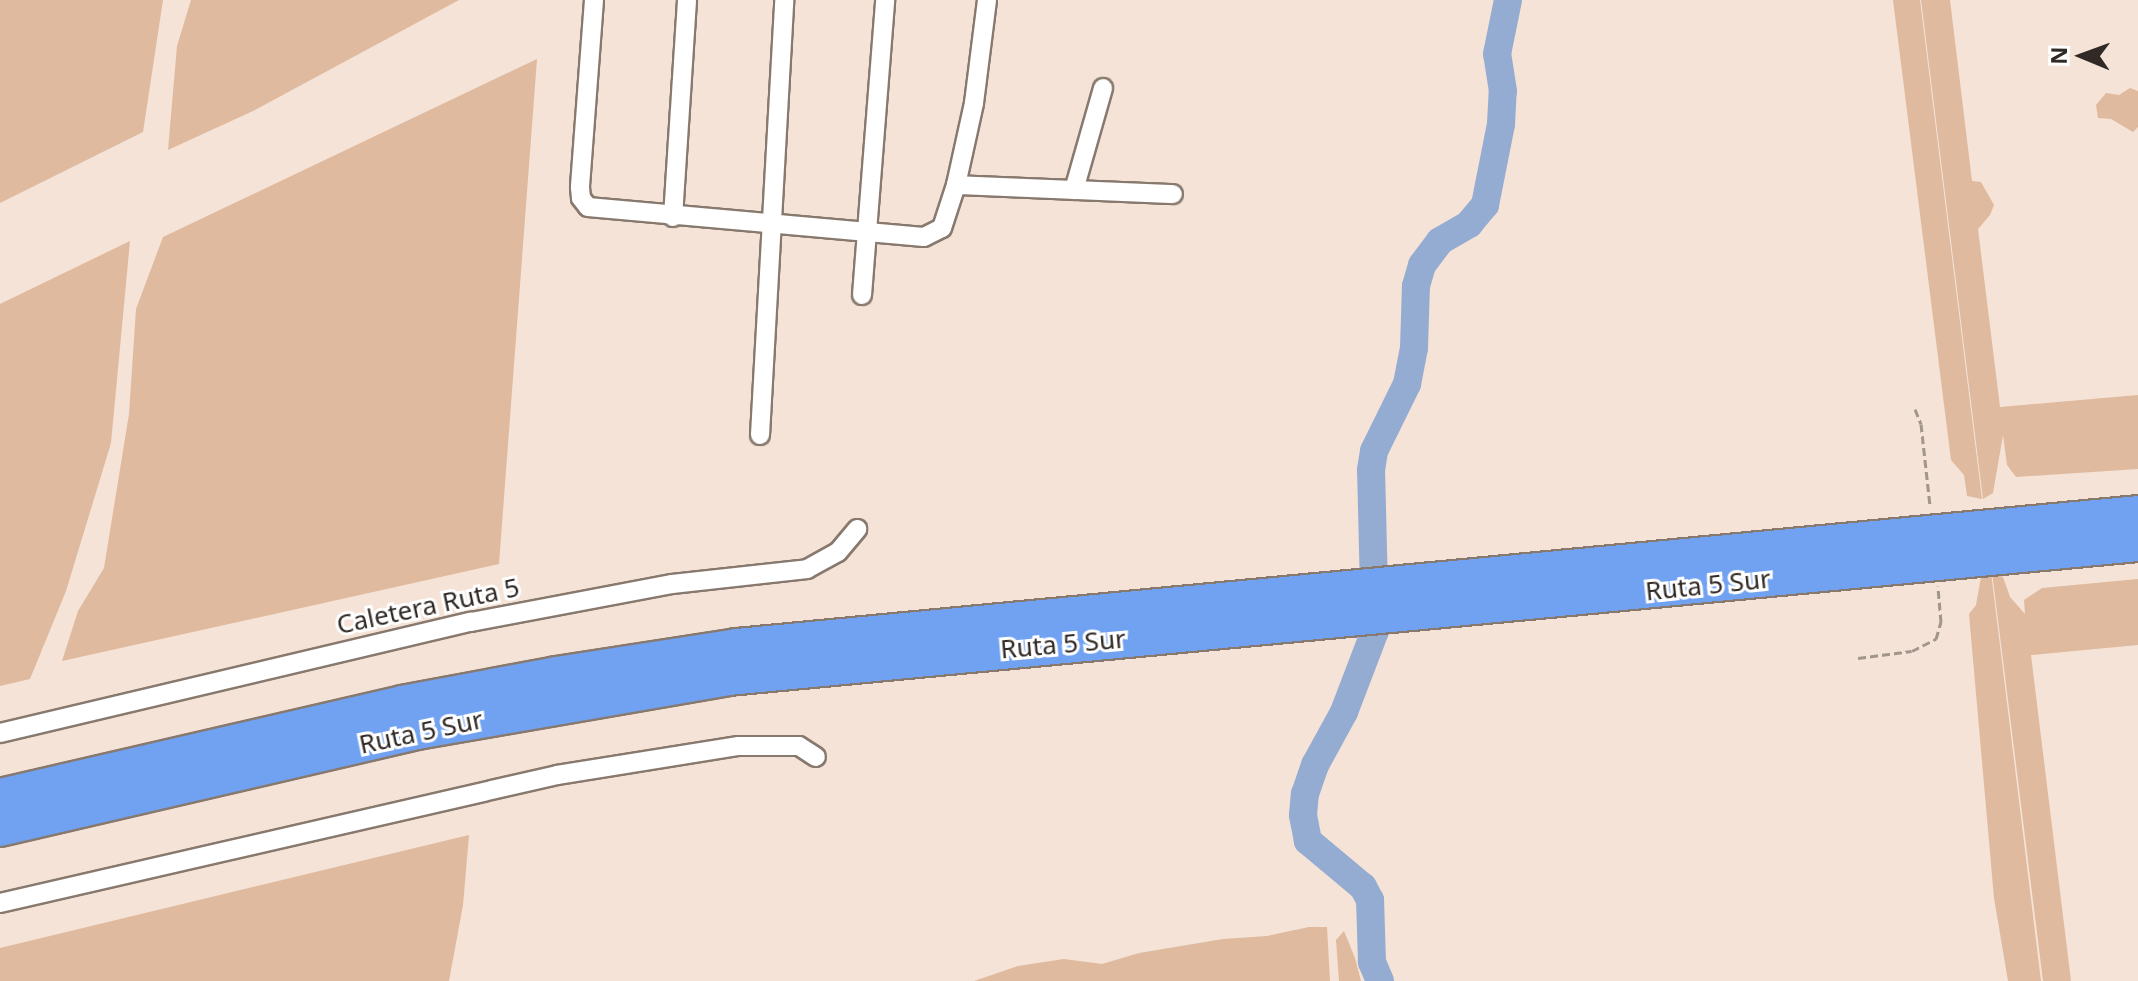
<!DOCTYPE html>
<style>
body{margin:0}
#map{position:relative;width:2138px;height:981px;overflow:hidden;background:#f4e3d6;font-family:"Noto Sans",sans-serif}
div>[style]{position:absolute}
.green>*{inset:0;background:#e0ba9e}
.river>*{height:28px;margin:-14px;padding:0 14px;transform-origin:14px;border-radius:14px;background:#94acd2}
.path>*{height:3px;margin-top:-1.5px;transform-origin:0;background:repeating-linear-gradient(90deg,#a2968c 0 8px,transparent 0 12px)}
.roads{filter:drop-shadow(2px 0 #88796e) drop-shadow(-2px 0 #88796e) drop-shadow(0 2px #88796e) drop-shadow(0 -2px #88796e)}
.minor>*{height:18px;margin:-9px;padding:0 9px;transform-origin:9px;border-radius:9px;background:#fff}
.motorway>*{height:34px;margin:-17px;padding:0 17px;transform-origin:17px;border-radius:17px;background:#71a2f2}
span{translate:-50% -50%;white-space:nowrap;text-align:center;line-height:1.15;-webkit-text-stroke:6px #fff;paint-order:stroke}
.street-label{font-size:26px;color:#302925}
.north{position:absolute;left:2042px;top:16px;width:80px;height:80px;-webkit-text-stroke:6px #fff;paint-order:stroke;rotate:271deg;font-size:22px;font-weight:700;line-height:32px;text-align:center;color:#302925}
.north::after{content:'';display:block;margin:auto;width:28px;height:36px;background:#302925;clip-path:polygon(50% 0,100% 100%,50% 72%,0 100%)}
</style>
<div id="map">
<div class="green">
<div style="clip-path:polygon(0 0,163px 0,143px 132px,0 203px)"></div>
<div style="clip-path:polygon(191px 0,459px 0,253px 111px,168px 150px,177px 46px)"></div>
<div style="clip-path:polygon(1893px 0,1920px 0,1982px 499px,1967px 496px,1964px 475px,1951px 460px)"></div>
<div style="clip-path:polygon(1921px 0,1950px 0,1972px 181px,1981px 182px,1994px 205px,1990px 215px,1978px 229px,2000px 407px,2138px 395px,2138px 469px,2016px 477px,2007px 465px,2003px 435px,1993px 493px,1983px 499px)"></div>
<div style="clip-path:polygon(537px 59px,499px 564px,62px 661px,78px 611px,104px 568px,129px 414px,136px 309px,163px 237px)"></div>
<div style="clip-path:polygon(2130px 88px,2138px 91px,2138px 127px,2133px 132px,2111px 119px,2098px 118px,2096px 105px,2106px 93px,2119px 95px)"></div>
<div style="clip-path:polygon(130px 241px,111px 443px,66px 591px,30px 679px,0 686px,0 304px)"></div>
<div style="clip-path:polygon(1991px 572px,2041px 981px,2008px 981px,1994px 898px,1969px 614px,1976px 605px,1981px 577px)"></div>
<div style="clip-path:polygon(1992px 572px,2003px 577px,2010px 597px,2025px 614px,2024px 600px,2042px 588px,2138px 579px,2138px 645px,2031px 655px,2071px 981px,2043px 981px)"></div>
<div style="clip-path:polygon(469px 835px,463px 905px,449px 981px,0 981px,0 948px)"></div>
<div style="clip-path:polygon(1309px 927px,1327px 927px,1330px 981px,974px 981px,1018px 966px,1064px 959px,1102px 964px,1139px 953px,1223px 939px,1267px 936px)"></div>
<div style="clip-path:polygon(1344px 931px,1355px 958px,1361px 981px,1339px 981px,1336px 940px)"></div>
</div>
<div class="river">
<div style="left:1380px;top:981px;width:21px;rotate:-113deg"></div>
<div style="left:1372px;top:962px;width:62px;rotate:-91.8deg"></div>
<div style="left:1370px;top:900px;width:15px;rotate:-118deg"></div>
<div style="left:1363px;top:887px;width:72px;rotate:-140.1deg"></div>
<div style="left:1308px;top:841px;width:26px;rotate:-101deg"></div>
<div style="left:1303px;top:815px;width:21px;rotate:-85deg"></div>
<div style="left:1305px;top:794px;width:31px;rotate:-71deg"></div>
<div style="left:1315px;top:765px;width:60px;rotate:-61.3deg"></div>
<div style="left:1344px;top:712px;width:87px;rotate:-69.1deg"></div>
<div style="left:1375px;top:631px;width:161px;rotate:-91.4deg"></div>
<div style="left:1371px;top:470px;width:19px;rotate:-81deg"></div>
<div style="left:1374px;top:451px;width:75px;rotate:-63.8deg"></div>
<div style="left:1407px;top:384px;width:37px;rotate:-79deg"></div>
<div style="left:1414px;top:348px;width:62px;rotate:-88.2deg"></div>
<div style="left:1416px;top:286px;width:22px;rotate:-74deg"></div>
<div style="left:1422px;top:265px;width:30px;rotate:-53deg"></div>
<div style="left:1440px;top:241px;width:34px;rotate:-30deg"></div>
<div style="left:1469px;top:224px;width:25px;rotate:-50deg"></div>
<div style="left:1485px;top:205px;width:83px;rotate:-78.8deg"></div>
<div style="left:1501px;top:124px;width:33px;rotate:-87deg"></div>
<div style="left:1503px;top:91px;width:37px;rotate:-99deg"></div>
<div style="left:1497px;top:54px;width:55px;rotate:-78.5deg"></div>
</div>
<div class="path">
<div style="left:1915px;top:409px;width:16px;rotate:68deg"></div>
<div style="left:1921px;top:424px;width:81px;rotate:83.7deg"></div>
<div style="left:1858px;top:658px;width:54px;rotate:-7.4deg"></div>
<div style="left:1912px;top:651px;width:27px;rotate:-27deg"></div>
<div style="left:1936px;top:639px;width:18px;rotate:-74deg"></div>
<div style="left:1941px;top:622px;width:36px;rotate:-95deg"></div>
</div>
<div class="roads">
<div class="minor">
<div style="left:594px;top:0;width:188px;rotate:94.3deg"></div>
<div style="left:580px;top:187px;width:11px;rotate:85deg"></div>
<div style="left:581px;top:198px;width:11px;rotate:52deg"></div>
<div style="left:588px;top:207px;width:337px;rotate:5.1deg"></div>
<div style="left:924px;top:237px;width:20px;rotate:-27deg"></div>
<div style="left:942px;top:228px;width:45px;rotate:-72deg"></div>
<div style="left:956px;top:185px;width:84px;rotate:-77.6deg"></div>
<div style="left:974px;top:103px;width:104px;rotate:-82.8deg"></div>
<div style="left:956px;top:185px;width:217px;rotate:2.4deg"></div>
<div style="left:1074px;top:190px;width:106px;rotate:-74.1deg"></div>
<div style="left:673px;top:217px;width:217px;rotate:-86.3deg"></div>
<div style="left:862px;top:295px;width:296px;rotate:-85.5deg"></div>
<div style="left:760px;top:435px;width:436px;rotate:-86.8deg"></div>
<div style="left:0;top:733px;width:484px;rotate:-13.3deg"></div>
<div style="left:471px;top:622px;width:205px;rotate:-10.7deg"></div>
<div style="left:672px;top:584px;width:136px;rotate:-6.3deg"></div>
<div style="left:807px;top:569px;width:35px;rotate:-29deg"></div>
<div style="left:838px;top:552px;width:30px;rotate:-50deg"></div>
<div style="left:0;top:903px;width:572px;rotate:-12.94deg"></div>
<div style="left:557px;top:775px;width:184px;rotate:-9.1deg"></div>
<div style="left:739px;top:746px;width:60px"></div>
<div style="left:799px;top:746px;width:20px;rotate:33deg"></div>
</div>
<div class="motorway">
<div style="left:0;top:796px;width:413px;rotate:-13deg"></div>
<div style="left:402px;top:703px;width:158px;rotate:-10.6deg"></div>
<div style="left:557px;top:674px;width:182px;rotate:-8.8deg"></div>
<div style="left:737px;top:646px;width:1407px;rotate:-5.42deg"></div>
<div style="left:0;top:829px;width:433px;rotate:-13.1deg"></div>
<div style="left:422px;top:731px;width:311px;rotate:-9.8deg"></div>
<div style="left:728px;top:678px;width:1416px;rotate:-5.43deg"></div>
</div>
</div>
<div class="street-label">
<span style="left:1708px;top:585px;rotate:-6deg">Ruta 5 Sur</span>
<span style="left:428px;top:606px;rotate:-12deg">Caletera Ruta 5</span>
<span style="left:1063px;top:644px;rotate:-5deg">Ruta 5 Sur</span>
<span style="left:421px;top:732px;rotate:-12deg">Ruta 5 Sur</span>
</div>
<div class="north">N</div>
</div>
